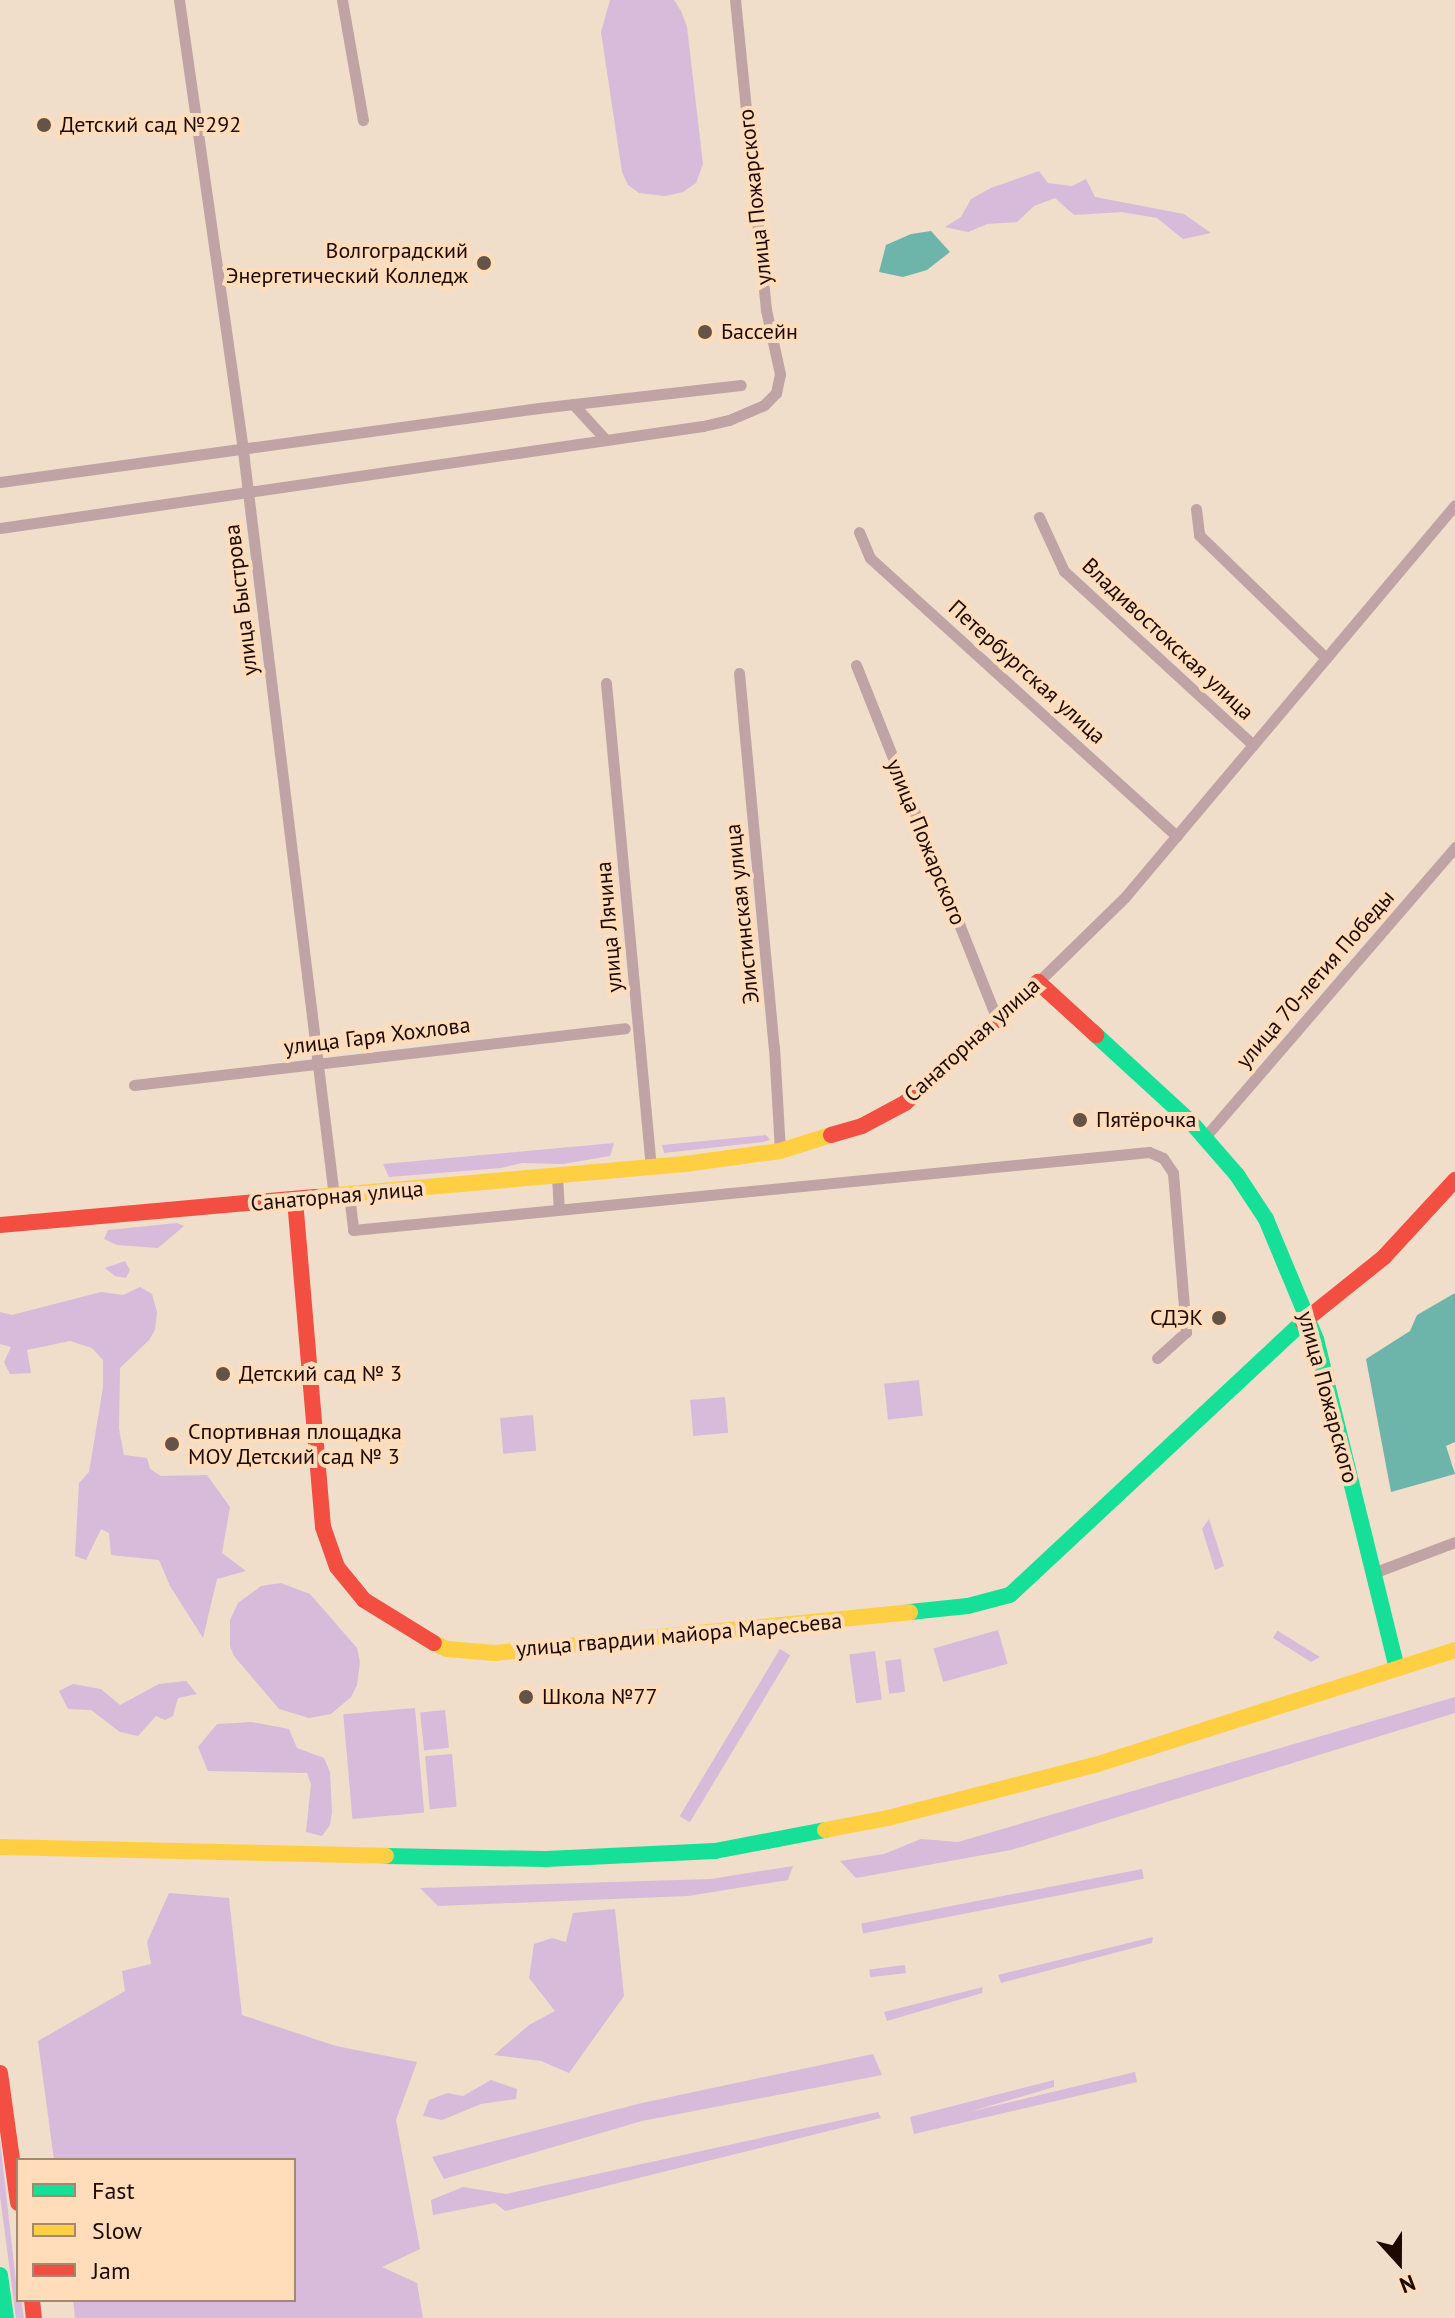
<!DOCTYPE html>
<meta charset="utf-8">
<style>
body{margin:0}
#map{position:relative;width:1455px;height:2318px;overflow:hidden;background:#f0ddca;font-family:"PT Sans",sans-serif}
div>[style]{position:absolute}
.green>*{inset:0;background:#d8bbda;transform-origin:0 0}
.water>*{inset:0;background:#6db5aa}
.street>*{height:11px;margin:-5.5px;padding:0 5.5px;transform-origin:5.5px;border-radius:5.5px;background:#bfa3a5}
.fast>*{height:16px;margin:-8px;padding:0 8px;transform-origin:8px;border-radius:8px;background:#16e098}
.slow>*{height:16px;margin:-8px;padding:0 8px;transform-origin:8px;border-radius:8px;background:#ffcf43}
.jam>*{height:16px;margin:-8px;padding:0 8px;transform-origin:8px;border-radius:8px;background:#f24e42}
.dots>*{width:22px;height:22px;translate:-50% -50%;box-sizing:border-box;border:4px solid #fdb;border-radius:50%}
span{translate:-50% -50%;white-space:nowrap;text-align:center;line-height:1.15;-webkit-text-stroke:8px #fdb;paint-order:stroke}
.poi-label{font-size:22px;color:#1c0900}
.left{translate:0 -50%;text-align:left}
.right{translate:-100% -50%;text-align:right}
.street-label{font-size:22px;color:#1c0900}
.legend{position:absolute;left:16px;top:2158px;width:280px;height:144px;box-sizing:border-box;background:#fdb;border:2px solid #a48870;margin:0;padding:10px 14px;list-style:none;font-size:24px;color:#1c0900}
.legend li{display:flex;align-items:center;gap:16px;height:40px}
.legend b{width:40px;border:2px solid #a48870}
.north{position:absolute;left:1359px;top:2222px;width:80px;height:80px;-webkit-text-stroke:6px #fdb;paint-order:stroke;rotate:159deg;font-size:22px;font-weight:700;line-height:32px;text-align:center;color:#1c0900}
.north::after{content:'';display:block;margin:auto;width:28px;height:36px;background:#1c0900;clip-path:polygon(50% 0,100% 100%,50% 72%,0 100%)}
</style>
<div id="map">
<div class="green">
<div style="clip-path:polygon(610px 0,674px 0,681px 11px,687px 27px,703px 164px,696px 183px,683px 192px,665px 196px,639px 193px,628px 185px,622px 172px,601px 32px)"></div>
<div style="clip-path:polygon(1039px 171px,1048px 183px,1072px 186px,1086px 179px,1095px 197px,1184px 214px,1211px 233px,1183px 239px,1157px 218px,1122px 212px,1074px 215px,1055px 198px,1034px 206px,1017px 222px,987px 224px,968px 232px,945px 227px,961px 217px,971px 199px,991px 188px)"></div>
<div style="clip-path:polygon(766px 1135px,770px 1140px,763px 1142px,664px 1153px,662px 1145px)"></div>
<div style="clip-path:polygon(614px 1143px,610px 1156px,563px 1164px,522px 1163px,501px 1168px,389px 1177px,383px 1164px)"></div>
<div style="clip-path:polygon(177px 1223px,184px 1226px,158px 1248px,117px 1245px,104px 1239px,108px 1230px)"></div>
<div style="clip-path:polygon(125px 1261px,130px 1270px,126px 1278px,115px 1276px,105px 1268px)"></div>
<div style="clip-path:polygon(140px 1287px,152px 1294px,157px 1312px,155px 1330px,149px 1340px,120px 1368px,119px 1429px,124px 1455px,147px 1458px,150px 1469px,161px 1476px,207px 1475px,230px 1507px,222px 1553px,246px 1571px,217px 1579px,203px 1638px,170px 1586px,159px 1560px,111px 1555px,109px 1533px,101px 1529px,86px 1560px,75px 1556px,79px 1483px,89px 1472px,103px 1387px,103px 1360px,92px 1348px,70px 1341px,27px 1350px,31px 1373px,10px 1374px,4px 1362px,11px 1347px,0 1344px,0 1312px,12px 1315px,101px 1292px,123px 1295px)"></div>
<div style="left:919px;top:1380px;width:36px;height:35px;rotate:84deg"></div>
<div style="left:725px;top:1397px;width:36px;height:35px;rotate:85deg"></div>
<div style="left:533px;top:1415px;width:36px;height:33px;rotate:85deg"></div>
<div style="clip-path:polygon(1209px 1519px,1224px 1566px,1215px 1570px,1202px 1529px)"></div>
<div style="clip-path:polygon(281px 1583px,310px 1594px,357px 1648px,360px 1662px,357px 1685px,351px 1697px,331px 1714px,309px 1718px,279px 1709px,234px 1656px,230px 1646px,230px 1620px,238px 1603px,261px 1586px)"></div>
<div style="left:998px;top:1630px;width:35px;height:67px;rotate:74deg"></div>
<div style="clip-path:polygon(1277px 1631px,1278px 1631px,1320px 1657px,1311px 1662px,1273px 1638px)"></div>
<div style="left:780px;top:1649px;width:12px;height:195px;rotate:31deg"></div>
<div style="left:875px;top:1651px;width:49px;height:26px;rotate:82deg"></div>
<div style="left:901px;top:1659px;width:33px;height:16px;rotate:83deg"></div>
<div style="clip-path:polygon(186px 1681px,197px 1694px,178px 1698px,173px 1716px,165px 1720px,156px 1716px,138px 1736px,120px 1732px,91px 1710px,68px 1709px,59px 1691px,73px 1684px,101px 1689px,120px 1705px,159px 1684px)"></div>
<div style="clip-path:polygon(1455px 1697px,1455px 1713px,1011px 1850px,856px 1878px,840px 1861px,884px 1854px,921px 1839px,958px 1842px)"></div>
<div style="left:415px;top:1708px;width:105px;height:72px;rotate:85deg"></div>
<div style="left:445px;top:1710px;width:38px;height:25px;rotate:84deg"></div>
<div style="clip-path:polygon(251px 1722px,289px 1729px,297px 1748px,324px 1758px,330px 1772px,332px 1812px,330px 1825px,322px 1836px,306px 1832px,311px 1784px,307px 1773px,208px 1771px,198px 1747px,217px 1724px)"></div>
<div style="left:452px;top:1754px;width:53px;height:27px;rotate:85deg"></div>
<div style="clip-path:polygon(793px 1866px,788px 1880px,688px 1896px,438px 1906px,420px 1888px,711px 1879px)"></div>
<div style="left:1142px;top:1869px;width:10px;height:286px;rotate:79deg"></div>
<div style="clip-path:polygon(169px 1893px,229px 1898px,242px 2015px,336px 2046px,417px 2062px,396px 2120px,420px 2249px,382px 2267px,417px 2283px,423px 2318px,75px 2318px,73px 2300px,294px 2300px,294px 2160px,54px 2160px,38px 2041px,125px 1991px,122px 1971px,151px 1964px,147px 1942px)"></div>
<div style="clip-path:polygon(615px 1909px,624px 1996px,569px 2073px,541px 2061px,494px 2055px,529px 2025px,555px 2011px,529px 1978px,534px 1944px,552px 1938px,566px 1942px,573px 1913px)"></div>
<div style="clip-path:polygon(1153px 1937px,1152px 1943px,1001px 1983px,998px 1975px)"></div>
<div style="left:905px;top:1965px;width:8px;height:36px;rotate:83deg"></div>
<div style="clip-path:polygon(983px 1987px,982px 1993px,887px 2021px,884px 2012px)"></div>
<div style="clip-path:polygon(873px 2054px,882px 2075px,642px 2121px,444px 2179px,432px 2157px,642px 2103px)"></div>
<div style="clip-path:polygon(1135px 2072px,1137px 2082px,914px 2134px,910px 2117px,1054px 2080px,1054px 2087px,969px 2112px)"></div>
<div style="clip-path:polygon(491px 2080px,517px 2089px,516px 2099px,481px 2104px,442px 2120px,423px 2116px,429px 2100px,447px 2093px,463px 2096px)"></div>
<div style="clip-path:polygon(878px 2112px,881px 2118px,505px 2211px,495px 2203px,433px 2215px,431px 2200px,463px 2187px,506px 2194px)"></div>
<div style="clip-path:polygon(0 2140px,18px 2300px,21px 2300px,24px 2318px,16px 2318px,0 2196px)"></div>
</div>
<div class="water">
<div style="clip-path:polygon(931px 231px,950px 252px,927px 270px,903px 277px,879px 272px,886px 245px,911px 234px)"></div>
<div style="clip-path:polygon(1455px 1293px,1455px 1442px,1446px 1446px,1455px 1474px,1391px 1492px,1366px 1359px,1410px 1331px,1417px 1315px)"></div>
</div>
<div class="street">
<div style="left:179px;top:0;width:456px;rotate:81.9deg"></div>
<div style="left:243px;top:451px;width:751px;rotate:83.04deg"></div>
<div style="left:342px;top:0;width:122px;rotate:80.1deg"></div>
<div style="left:573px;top:404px;width:49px;rotate:47.5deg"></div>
<div style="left:0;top:482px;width:544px;rotate:-7.82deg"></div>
<div style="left:539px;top:408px;width:203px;rotate:-6.5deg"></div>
<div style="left:1196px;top:509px;width:26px;rotate:83deg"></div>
<div style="left:1199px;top:535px;width:177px;rotate:44.1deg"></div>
<div style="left:1039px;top:517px;width:60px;rotate:65.2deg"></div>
<div style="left:1064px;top:571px;width:257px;rotate:42.6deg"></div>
<div style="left:0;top:528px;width:710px;rotate:-8.26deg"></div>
<div style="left:703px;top:426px;width:27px;rotate:-13deg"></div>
<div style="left:729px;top:420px;width:38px;rotate:-23deg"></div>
<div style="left:764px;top:405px;width:17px;rotate:-45deg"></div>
<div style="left:776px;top:393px;width:19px;rotate:-78deg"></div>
<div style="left:780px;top:374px;width:66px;rotate:-102.3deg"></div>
<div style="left:766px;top:310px;width:312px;rotate:-95.7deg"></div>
<div style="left:859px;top:532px;width:28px;rotate:67deg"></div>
<div style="left:870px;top:558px;width:414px;rotate:42.2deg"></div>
<div style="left:856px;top:665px;width:381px;rotate:68.3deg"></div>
<div style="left:739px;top:673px;width:376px;rotate:84.7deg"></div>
<div style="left:774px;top:1047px;width:104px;rotate:86.7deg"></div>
<div style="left:606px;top:683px;width:486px;rotate:84.7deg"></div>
<div style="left:1038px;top:982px;width:122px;rotate:-44.3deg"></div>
<div style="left:1125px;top:897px;width:512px;rotate:-49.91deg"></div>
<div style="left:134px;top:1085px;width:494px;rotate:-6.6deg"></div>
<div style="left:1205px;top:1137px;width:383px;rotate:-49.2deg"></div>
<div style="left:557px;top:1175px;width:34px;rotate:87deg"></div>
<div style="left:349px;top:1195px;width:35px;rotate:83deg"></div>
<div style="left:353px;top:1230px;width:800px;rotate:-5.6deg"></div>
<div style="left:1149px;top:1152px;width:15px;rotate:23deg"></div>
<div style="left:1163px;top:1158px;width:18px;rotate:56deg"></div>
<div style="left:1173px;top:1173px;width:160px;rotate:85.3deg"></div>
<div style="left:1186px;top:1332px;width:39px;rotate:138deg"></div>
<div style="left:1373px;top:1573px;width:88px;rotate:-20.7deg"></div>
</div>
<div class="fast">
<div style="left:1096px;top:1035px;width:127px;rotate:42.5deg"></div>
<div style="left:1190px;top:1121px;width:72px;rotate:49deg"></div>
<div style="left:1237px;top:1175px;width:53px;rotate:56.6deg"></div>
<div style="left:1266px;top:1219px;width:130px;rotate:67.4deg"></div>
<div style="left:1316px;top:1339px;width:339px;rotate:76.2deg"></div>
<div style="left:910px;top:1612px;width:58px;rotate:-5.9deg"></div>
<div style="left:968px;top:1606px;width:43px;rotate:-14.7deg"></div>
<div style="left:1010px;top:1595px;width:400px;rotate:-43deg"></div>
<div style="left:386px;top:1856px;width:160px;rotate:1.1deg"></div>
<div style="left:546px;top:1859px;width:169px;rotate:-2.7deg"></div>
<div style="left:715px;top:1851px;width:112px;rotate:-10.8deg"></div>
<div style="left:0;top:2275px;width:43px;rotate:82.1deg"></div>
</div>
<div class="slow">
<div style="left:315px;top:1197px;width:371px;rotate:-5.1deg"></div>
<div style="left:685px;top:1164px;width:96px;rotate:-7.8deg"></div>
<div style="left:780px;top:1151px;width:53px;rotate:-17.4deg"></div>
<div style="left:434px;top:1643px;width:14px;rotate:25deg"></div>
<div style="left:447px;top:1649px;width:48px;rotate:4.8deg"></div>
<div style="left:495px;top:1653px;width:417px;rotate:-5.6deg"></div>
<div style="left:825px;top:1830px;width:64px;rotate:-10.8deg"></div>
<div style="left:888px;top:1818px;width:214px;rotate:-14.4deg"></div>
<div style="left:1095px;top:1765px;width:378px;rotate:-17.7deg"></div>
<div style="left:0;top:1847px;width:386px;rotate:1.3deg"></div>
</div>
<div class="jam">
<div style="left:831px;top:1135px;width:32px;rotate:-16deg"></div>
<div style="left:862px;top:1126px;width:49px;rotate:-28.1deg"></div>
<div style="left:905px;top:1103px;width:180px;rotate:-42.3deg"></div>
<div style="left:1038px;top:982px;width:79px;rotate:42.4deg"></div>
<div style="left:295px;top:1200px;width:328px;rotate:85.1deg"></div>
<div style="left:323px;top:1527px;width:42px;rotate:70.7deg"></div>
<div style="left:337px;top:1567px;width:43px;rotate:50.7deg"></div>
<div style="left:364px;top:1600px;width:82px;rotate:31.6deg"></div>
<div style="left:0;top:1225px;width:316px;rotate:-5.1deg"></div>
<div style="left:1303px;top:1322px;width:104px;rotate:-38.7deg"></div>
<div style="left:1384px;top:1257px;width:105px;rotate:-47.3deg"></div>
<div style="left:0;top:2073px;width:131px;rotate:82.1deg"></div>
<div style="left:32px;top:2300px;width:18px;rotate:84deg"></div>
</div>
<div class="dots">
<div style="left:44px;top:125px;background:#665347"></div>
<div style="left:484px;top:263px;background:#665347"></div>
<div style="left:705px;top:332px;background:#665347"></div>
<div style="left:1080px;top:1120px;background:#665347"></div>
<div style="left:1219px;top:1318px;background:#665347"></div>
<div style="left:223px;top:1374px;background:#665347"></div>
<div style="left:172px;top:1444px;background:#665347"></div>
<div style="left:526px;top:1697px;background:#665347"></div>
</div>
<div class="poi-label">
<span class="left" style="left:60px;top:125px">Детский сад №292</span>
<span class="right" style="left:468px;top:263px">Волгоградский<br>Энергетический Колледж</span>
<span class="left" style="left:721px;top:332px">Бассейн</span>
<span class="left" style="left:1096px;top:1120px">Пятёрочка</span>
<span class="right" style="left:1203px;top:1318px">СДЭК</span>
<span class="left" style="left:239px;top:1374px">Детский сад № 3</span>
<span class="left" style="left:188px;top:1444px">Спортивная площадка<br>МОУ Детский сад № 3</span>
<span class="left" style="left:542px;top:1697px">Школа №77</span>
</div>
<div class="street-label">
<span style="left:755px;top:197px;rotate:-96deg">улица Пожарского</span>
<span style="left:241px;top:600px;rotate:-97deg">улица Быстрова</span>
<span style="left:1168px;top:639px;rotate:43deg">Владивостокская улица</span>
<span style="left:1027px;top:672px;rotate:42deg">Петербургская улица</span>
<span style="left:926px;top:842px;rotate:68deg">улица Пожарского</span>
<span style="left:742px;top:914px;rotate:-96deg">Элистинская улица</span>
<span style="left:609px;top:927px;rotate:-95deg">улица Лячина</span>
<span style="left:1315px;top:979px;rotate:-49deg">улица 70-летия Победы</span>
<span style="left:377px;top:1036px;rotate:-7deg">улица Гаря Хохлова</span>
<span style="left:972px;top:1040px;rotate:-42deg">Санаторная улица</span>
<span style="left:337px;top:1196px;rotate:-5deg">Санаторная улица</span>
<span style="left:1328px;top:1397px;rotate:75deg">улица Пожарского</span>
<span style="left:679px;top:1635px;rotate:-5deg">улица гвардии майора Маресьева</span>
</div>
<ul class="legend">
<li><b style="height:10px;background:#16e098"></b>Fast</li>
<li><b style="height:10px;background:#ffcf43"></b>Slow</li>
<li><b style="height:10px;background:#f24e42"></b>Jam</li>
</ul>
<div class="north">N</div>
</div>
